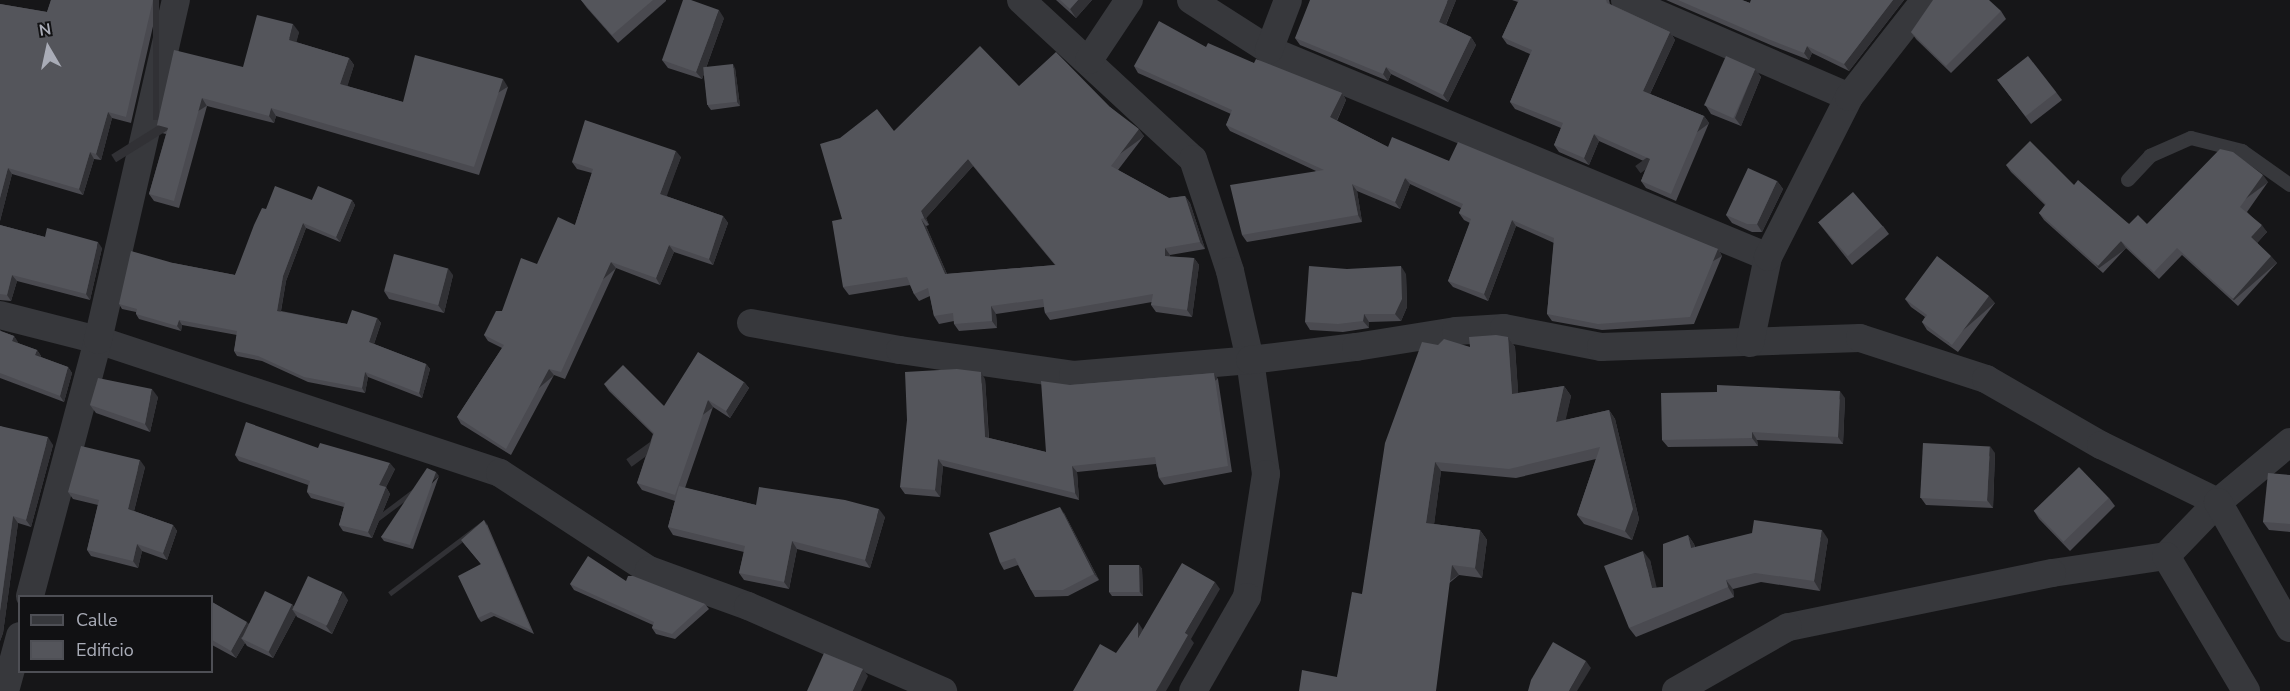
<!DOCTYPE html>
<style>
body{margin:0}
#map{position:relative;width:2290px;height:691px;overflow:hidden;background:#161618;font-family:"Nunito Sans",sans-serif}
div>[style]{position:absolute}
.service>*{height:14px;margin:-7px;padding:0 7px;transform-origin:7px;border-radius:7px;background:#37383c}
.minor>*{height:28px;margin:-14px;padding:0 14px;transform-origin:14px;border-radius:14px;background:#37383c}
.wall>*{inset:0;background:#4a4a50}
.shaded-wall>*{inset:0;background:#313135;transform-origin:0 0}
.building>*{inset:0;background:#54555b;transform-origin:0 0}
span{translate:-50% -50%;white-space:nowrap;text-align:center;line-height:1.15;-webkit-text-stroke:6px #111113;paint-order:stroke}
.legend{position:absolute;left:18px;top:595px;width:195px;height:78px;box-sizing:border-box;background:#111113;border:2px solid #4e4f55;margin:0;padding:8px 10px;list-style:none;font-size:18px;color:#a9acb7}
.legend li{display:flex;align-items:center;gap:12px;height:30px}
.legend b{width:30px;border:2px solid #4e4f55}
.north{position:absolute;left:18px;top:18px;width:60px;height:60px;-webkit-text-stroke:4px #111113;paint-order:stroke;rotate:351deg;font-size:16px;font-weight:700;line-height:24px;text-align:center;color:#a9acb7}
.north::after{content:'';display:block;margin:auto;width:21px;height:27px;background:#a9acb7;clip-path:polygon(50% 0,100% 100%,50% 72%,0 100%)}
</style>
<div id="map">
<div class="service">
<div style="left:2128px;top:180px;width:33px;rotate:-47deg"></div>
<div style="left:2150px;top:156px;width:45px;rotate:-23.7deg"></div>
<div style="left:2191px;top:138px;width:53px;rotate:14.3deg"></div>
<div style="left:2242px;top:151px;width:59px;rotate:35.3deg"></div>
</div>
<div class="minor">
<div style="left:1021px;top:0;width:234px;rotate:42.8deg"></div>
<div style="left:1193px;top:159px;width:118px;rotate:71.7deg"></div>
<div style="left:1230px;top:271px;width:91px;rotate:77.3deg"></div>
<div style="left:1250px;top:360px;width:115px;rotate:82deg"></div>
<div style="left:1266px;top:474px;width:124px;rotate:98.8deg"></div>
<div style="left:1247px;top:597px;width:108px;rotate:119.9deg"></div>
<div style="left:1191px;top:0;width:93px;rotate:32.7deg"></div>
<div style="left:1269px;top:50px;width:540px;rotate:22.53deg"></div>
<div style="left:1625px;top:0;width:244px;rotate:23.4deg"></div>
<div style="left:1269px;top:50px;width:53px;rotate:-69.2deg"></div>
<div style="left:1089px;top:60px;width:72px;rotate:-56.3deg"></div>
<div style="left:0;top:315px;width:101px;rotate:14.3deg"></div>
<div style="left:98px;top:340px;width:423px;rotate:18.3deg"></div>
<div style="left:500px;top:473px;width:178px;rotate:33.1deg"></div>
<div style="left:649px;top:570px;width:105px;rotate:20deg"></div>
<div style="left:748px;top:606px;width:213px;rotate:23.6deg"></div>
<div style="left:751px;top:323px;width:151px;rotate:10.3deg"></div>
<div style="left:900px;top:350px;width:175px;rotate:8.2deg"></div>
<div style="left:1073px;top:375px;width:178px;rotate:-4.8deg"></div>
<div style="left:1250px;top:360px;width:107px;rotate:-7deg"></div>
<div style="left:1356px;top:347px;width:101px;rotate:-9.1deg"></div>
<div style="left:1456px;top:331px;width:48px;rotate:-3.6deg"></div>
<div style="left:1504px;top:328px;width:99px;rotate:11.1deg"></div>
<div style="left:1601px;top:347px;width:259px;rotate:-2deg"></div>
<div style="left:1860px;top:338px;width:133px;rotate:18deg"></div>
<div style="left:1986px;top:379px;width:133px;rotate:29.9deg"></div>
<div style="left:2101px;top:445px;width:130px;rotate:26deg"></div>
<div style="left:2218px;top:502px;width:75px;rotate:133.9deg"></div>
<div style="left:2166px;top:556px;width:115px;rotate:171.5deg"></div>
<div style="left:2052px;top:573px;width:269px;rotate:168.4deg"></div>
<div style="left:1788px;top:627px;width:129px;rotate:150.3deg"></div>
<div style="left:1750px;top:343px;width:88px;rotate:-78.2deg"></div>
<div style="left:1768px;top:257px;width:179px;rotate:-63.1deg"></div>
<div style="left:1849px;top:97px;width:123px;rotate:-51.9deg"></div>
<div style="left:2290px;top:442px;width:94px;rotate:140.2deg"></div>
<div style="left:2218px;top:502px;width:145px;rotate:60.3deg"></div>
<div style="left:2166px;top:556px;width:157px;rotate:59.3deg"></div>
<div style="left:30px;top:596px;width:265px;rotate:-75.1deg"></div>
<div style="left:98px;top:340px;width:349px;rotate:-77.1deg"></div>
<div style="left:5px;top:691px;width:57px;rotate:-74.7deg"></div>
</div>
<div class="wall">
<div style="clip-path:polygon(51px 0,159px 0,131px 123px,112px 118px,101px 160px,94px 159px,83px 195px,12px 174px,0 221px,0 4px,47px 12px)"></div>
<div style="clip-path:polygon(581px 0,666px 0,666px 1px,618px 43px,587px 8px)"></div>
<div style="clip-path:polygon(1056px 0,1092px 0,1076px 18px)"></div>
<div style="clip-path:polygon(1456px 0,1446px 25px,1471px 37px,1476px 45px,1448px 102px,1391px 74px,1388px 81px,1300px 45px,1295px 38px)"></div>
<div style="clip-path:polygon(1512px 0,1609px 0,1610px 4px,1670px 32px,1675px 40px,1650px 94px,1704px 116px,1709px 123px,1676px 201px,1646px 188px,1641px 181px,1648px 163px,1599px 141px,1589px 165px,1559px 152px,1554px 145px,1561px 128px,1515px 109px,1510px 102px,1530px 54px,1507px 44px,1502px 37px,1518px 2px)"></div>
<div style="clip-path:polygon(1666px 0,1742px 0,1750px 3px,1751px 0,1904px 0,1849px 71px,1812px 53px,1809px 60px,1773px 46px)"></div>
<div style="clip-path:polygon(2001px 11px,2006px 19px,1951px 73px,1916px 39px,1911px 32px)"></div>
<div style="clip-path:polygon(724px 18px,706px 68px,735px 68px,740px 106px,711px 110px,708px 106px,704px 74px,702px 79px,668px 68px,662px 60px)"></div>
<div style="clip-path:polygon(299px 32px,296px 42px,349px 58px,354px 65px,347px 86px,403px 102px,508px 87px,479px 175px,276px 116px,274px 123px,207px 106px,179px 208px,154px 201px,149px 194px,166px 134px,162px 133px,157px 125px)"></div>
<div style="clip-path:polygon(1206px 47px,1342px 93px,1346px 100px,1337px 121px,1388px 147px,1449px 161px,1718px 249px,1722px 256px,1694px 324px,1602px 330px,1552px 321px,1547px 314px,1554px 243px,1516px 226px,1488px 301px,1453px 287px,1448px 281px,1470px 223px,1464px 220px,1459px 213px,1461px 208px,1410px 184px,1400px 209px,1357px 191px,1362px 222px,1247px 242px,1242px 235px,1316px 171px,1230px 131px,1226px 125px,1231px 114px,1138px 73px,1134px 66px)"></div>
<div style="clip-path:polygon(1755px 69px,1761px 77px,1741px 126px,1711px 114px,1706px 106px)"></div>
<div style="clip-path:polygon(1997px 79px,2056px 92px,2062px 100px,2031px 124px)"></div>
<div style="clip-path:polygon(evenodd,1019px 86px,1110px 107px,1144px 136px,1118px 170px,1169px 198px,1185px 196px,1190px 203px,1205px 249px,1170px 255px,1170px 257px,1194px 258px,1199px 265px,1192px 317px,1156px 312px,1151px 305px,1152px 302px,1050px 320px,1045px 313px,1044px 307px,996px 314px,997px 328px,959px 331px,954px 324px,954px 321px,939px 324px,934px 316px,930px 296px,919px 301px,914px 294px,910px 285px,849px 295px,843px 287px,842px 219px,894px 131px,1019px 86px,973px 166px,1055px 265px,947px 274px,926px 226px,929px 225px,926px 218px,973px 166px)"></div>
<div style="clip-path:polygon(681px 157px,666px 196px,723px 216px,728px 223px,713px 265px,674px 252px,660px 285px,616px 268px,565px 379px,554px 375px,511px 455px,461px 424px,457px 417px,502px 348px,488px 341px,484px 335px,502px 311px,575px 225px,592px 173px,577px 169px,572px 162px)"></div>
<div style="clip-path:polygon(2006px 165px,2074px 185px,2129px 224px,2147px 224px,2268px 182px,2247px 212px,2267px 232px,2257px 243px,2277px 263px,2238px 306px,2182px 255px,2159px 279px,2126px 248px,2103px 273px,2044px 220px,2039px 213px,2045px 205px,2011px 172px)"></div>
<div style="clip-path:polygon(1777px 181px,1783px 189px,1762px 232px,1752px 232px,1732px 223px,1726px 215px)"></div>
<div style="clip-path:polygon(312px 200px,352px 200px,355px 205px,340px 242px,306px 228px,286px 281px,281px 311px,347px 324px,377px 318px,381px 323px,374px 344px,426px 364px,430px 369px,422px 398px,368px 377px,365px 393px,308px 382px,262px 361px,237px 356px,234px 351px,237px 335px,182px 325px,181px 331px,139px 319px,136px 314px,136px 312px,122px 309px,119px 304px,173px 263px,235px 275px,266px 209px)"></div>
<div style="clip-path:polygon(1818px 222px,1883px 226px,1889px 234px,1852px 265px)"></div>
<div style="clip-path:polygon(0 225px,45px 237px,102px 248px,90px 300px,17px 281px,11px 301px,0 300px)"></div>
<div style="clip-path:polygon(1406px 274px,1407px 307px,1401px 321px,1369px 322px,1369px 328px,1343px 332px,1310px 330px,1305px 322px)"></div>
<div style="clip-path:polygon(453px 275px,444px 313px,389px 299px,384px 291px)"></div>
<div style="clip-path:polygon(1905px 299px,1995px 303px,1958px 352px,1927px 330px,1922px 322px,1925px 317px,1911px 307px)"></div>
<div style="clip-path:polygon(0 330px,1px 331px,14px 336px,18px 343px,37px 350px,41px 356px,41px 357px,68px 367px,72px 373px,64px 402px,0 378px)"></div>
<div style="clip-path:polygon(1508px 337px,1515px 347px,1518px 393px,1564px 386px,1571px 396px,1565px 420px,1609px 410px,1615px 419px,1639px 519px,1632px 540px,1584px 524px,1577px 515px,1596px 459px,1516px 478px,1441px 471px,1434px 524px,1480px 530px,1487px 540px,1482px 578px,1459px 575px,1337px 677px,1438px 345px,1470px 347px)"></div>
<div style="clip-path:polygon(1214px 373px,1218px 379px,1232px 472px,1164px 485px,1159px 478px,1156px 464px,1077px 472px,1079px 500px,943px 466px,940px 497px,905px 494px,900px 487px,985px 379px,989px 438px,1046px 452px,1070px 385px)"></div>
<div style="clip-path:polygon(744px 382px,749px 388px,730px 418px,713px 407px,685px 488px,756px 505px,885px 517px,870px 568px,797px 549px,789px 589px,744px 580px,739px 573px,744px 552px,673px 535px,668px 527px,675px 501px,642px 490px,637px 483px,653px 434px,609px 391px,604px 384px,664px 406px)"></div>
<div style="clip-path:polygon(158px 397px,150px 432px,96px 413px,90px 405px)"></div>
<div style="clip-path:polygon(1845px 398px,1843px 444px,1757px 440px,1758px 446px,1668px 447px,1662px 440px)"></div>
<div style="clip-path:polygon(0 426px,53px 445px,31px 527px,18px 523px,3px 633px,0 641px)"></div>
<div style="clip-path:polygon(318px 448px,395px 469px,386px 487px,390px 494px,372px 538px,343px 531px,339px 525px,344px 507px,311px 498px,307px 492px,308px 485px,239px 461px,235px 455px)"></div>
<div style="clip-path:polygon(1995px 453px,1993px 508px,1926px 505px,1921px 498px)"></div>
<div style="clip-path:polygon(145px 467px,134px 511px,173px 525px,177px 531px,167px 560px,142px 551px,138px 568px,91px 556px,87px 550px,98px 505px,73px 499px,68px 492px)"></div>
<div style="clip-path:polygon(2290px 475px,2290px 535px,2290px 532px,2269px 530px,2263px 522px)"></div>
<div style="clip-path:polygon(439px 476px,413px 549px,384px 541px,381px 537px)"></div>
<div style="clip-path:polygon(2109px 498px,2115px 506px,2070px 551px,2039px 519px,2034px 511px)"></div>
<div style="clip-path:polygon(1064px 513px,1099px 580px,1068px 596px,1035px 597px,1031px 590px,1018px 565px,1004px 570px,1000px 563px)"></div>
<div style="clip-path:polygon(487px 524px,534px 634px,494px 616px,481px 622px,478px 618px,481px 564px,461px 540px)"></div>
<div style="clip-path:polygon(1688px 535px,1694px 544px,1695px 547px,1828px 539px,1820px 591px,1761px 582px,1733px 589px,1734px 597px,1636px 637px,1629px 628px,1650px 560px,1656px 588px,1663px 587px)"></div>
<div style="clip-path:polygon(1139px 565px,1142px 569px,1143px 596px,1112px 596px,1109px 592px)"></div>
<div style="clip-path:polygon(626px 581px,705px 604px,709px 609px,675px 639px,656px 634px,652px 628px,653px 625px,574px 590px,570px 584px)"></div>
<div style="clip-path:polygon(348px 600px,332px 634px,297px 617px,296px 615px,273px 658px,247px 646px,245px 643px,236px 658px,212px 645px,212px 602px,248px 624px,292px 604px,293px 606px)"></div>
</div>
<div class="shaded-wall">
<div style="left:153px;top:0;width:6px;height:120px"></div>
<div style="clip-path:polygon(1078px 0,1092px 0,1076px 18px,1070px 9px)"></div>
<div style="clip-path:polygon(1448px 0,1456px 0,1444px 29px,1439px 22px)"></div>
<div style="clip-path:polygon(1893px 0,1904px 0,1849px 71px,1844px 64px)"></div>
<div style="clip-path:polygon(719px 10px,724px 18px,702px 79px,696px 72px)"></div>
<div style="clip-path:polygon(293px 24px,299px 32px,295px 48px,289px 40px)"></div>
<div style="clip-path:polygon(1670px 32px,1675px 40px,1648px 98px,1643px 91px)"></div>
<div style="clip-path:polygon(1471px 37px,1476px 45px,1448px 102px,1443px 95px)"></div>
<div style="clip-path:polygon(1807px 46px,1812px 53px,1809px 60px,1804px 53px)"></div>
<div style="clip-path:polygon(349px 58px,354px 65px,346px 91px,340px 84px)"></div>
<div style="clip-path:polygon(733px 64px,735px 68px,740px 106px,737px 102px)"></div>
<div style="clip-path:polygon(1386px 67px,1391px 74px,1388px 81px,1383px 74px)"></div>
<div style="clip-path:polygon(1755px 69px,1761px 77px,1741px 126px,1735px 118px)"></div>
<div style="left:503px;top:79px;width:9px;height:93px;rotate:58deg"></div>
<div style="clip-path:polygon(1342px 93px,1346px 100px,1335px 124px,1330px 117px)"></div>
<div style="left:202px;top:98px;width:9px;height:107px;rotate:58deg"></div>
<div style="clip-path:polygon(271px 108px,276px 116px,274px 123px,269px 116px)"></div>
<div style="clip-path:polygon(108px 112px,112px 118px,101px 160px,96px 154px)"></div>
<div style="left:1704px;top:116px;width:9px;height:85px;rotate:54deg"></div>
<div style="left:1139px;top:129px;width:9px;height:46px;rotate:54deg"></div>
<div style="clip-path:polygon(1594px 134px,1599px 141px,1589px 165px,1584px 158px)"></div>
<div style="clip-path:polygon(676px 151px,681px 157px,665px 201px,660px 194px)"></div>
<div style="clip-path:polygon(90px 152px,94px 159px,83px 195px,79px 189px)"></div>
<div style="clip-path:polygon(968px 159px,973px 166px,926px 218px,929px 225px,924px 218px,921px 211px)"></div>
<div style="clip-path:polygon(8px 168px,12px 174px,0 221px,0 198px)"></div>
<div style="left:2263px;top:175px;width:9px;height:39px;rotate:54deg"></div>
<div style="clip-path:polygon(1405px 178px,1410px 184px,1400px 209px,1395px 202px)"></div>
<div style="clip-path:polygon(1777px 181px,1783px 189px,1762px 232px,1757px 224px)"></div>
<div style="clip-path:polygon(1352px 184px,1357px 191px,1362px 222px,1358px 215px)"></div>
<div style="clip-path:polygon(1185px 196px,1190px 203px,1205px 249px,1200px 242px)"></div>
<div style="clip-path:polygon(352px 200px,355px 205px,340px 242px,336px 237px)"></div>
<div style="clip-path:polygon(723px 216px,728px 223px,713px 265px,709px 259px)"></div>
<div style="clip-path:polygon(921px 219px,926px 226px,950px 281px,945px 274px)"></div>
<div style="clip-path:polygon(1512px 220px,1516px 226px,1488px 301px,1484px 294px)"></div>
<div style="clip-path:polygon(303px 223px,306px 228px,286px 281px,280px 316px,277px 311px,283px 276px)"></div>
<div style="clip-path:polygon(2262px 225px,2267px 232px,2256px 244px,2251px 237px)"></div>
<div style="left:2121px;top:241px;width:9px;height:34px;rotate:54deg"></div>
<div style="clip-path:polygon(98px 242px,102px 248px,90px 300px,86px 294px)"></div>
<div style="clip-path:polygon(669px 245px,674px 252px,660px 285px,656px 278px)"></div>
<div style="clip-path:polygon(1165px 248px,1170px 255px,1170px 263px,1165px 256px)"></div>
<div style="left:1718px;top:249px;width:8px;height:74px;rotate:60deg"></div>
<div style="left:2271px;top:256px;width:9px;height:57px;rotate:49deg"></div>
<div style="clip-path:polygon(1194px 258px,1199px 265px,1192px 317px,1187px 310px)"></div>
<div style="left:611px;top:262px;width:8px;height:121px;rotate:50deg"></div>
<div style="clip-path:polygon(1401px 266px,1406px 274px,1407px 307px,1401px 321px,1395px 314px)"></div>
<div style="clip-path:polygon(448px 268px,453px 275px,444px 313px,438px 305px)"></div>
<div style="clip-path:polygon(12px 275px,17px 281px,11px 301px,7px 295px)"></div>
<div style="left:1989px;top:296px;width:9px;height:61px;rotate:49deg"></div>
<div style="clip-path:polygon(991px 306px,996px 314px,997px 328px,992px 321px)"></div>
<div style="clip-path:polygon(1364px 314px,1369px 322px,1369px 328px,1363px 321px)"></div>
<div style="clip-path:polygon(377px 318px,381px 323px,373px 347px,369px 342px)"></div>
<div style="clip-path:polygon(179px 320px,182px 325px,181px 331px,177px 326px)"></div>
<div style="clip-path:polygon(14px 336px,18px 342px,16px 347px,12px 341px)"></div>
<div style="clip-path:polygon(1508px 337px,1515px 347px,1519px 404px,1512px 394px)"></div>
<div style="clip-path:polygon(37px 350px,41px 356px,39px 361px,35px 355px)"></div>
<div style="clip-path:polygon(426px 364px,430px 369px,422px 398px,419px 393px)"></div>
<div style="clip-path:polygon(68px 367px,72px 373px,64px 402px,60px 396px)"></div>
<div style="left:549px;top:369px;width:8px;height:91px;rotate:50deg"></div>
<div style="clip-path:polygon(365px 372px,368px 377px,365px 393px,362px 388px)"></div>
<div style="clip-path:polygon(981px 372px,985px 379px,989px 443px,985px 437px)"></div>
<div style="left:1214px;top:373px;width:7px;height:94px;rotate:56deg"></div>
<div style="clip-path:polygon(744px 382px,749px 388px,730px 418px,726px 411px)"></div>
<div style="clip-path:polygon(1564px 386px,1571px 396px,1563px 432px,1556px 422px)"></div>
<div style="clip-path:polygon(152px 389px,158px 397px,150px 432px,145px 424px)"></div>
<div style="clip-path:polygon(1840px 391px,1845px 398px,1843px 444px,1838px 437px)"></div>
<div style="left:708px;top:400px;width:9px;height:101px;rotate:54deg"></div>
<div style="clip-path:polygon(1609px 410px,1615px 419px,1639px 519px,1632px 540px,1625px 531px)"></div>
<div style="clip-path:polygon(1752px 432px,1757px 440px,1758px 446px,1752px 438px)"></div>
<div style="clip-path:polygon(48px 437px,53px 445px,31px 527px,26px 520px)"></div>
<div style="clip-path:polygon(1990px 446px,1995px 453px,1993px 508px,1987px 500px)"></div>
<div style="clip-path:polygon(938px 459px,943px 466px,940px 497px,935px 490px)"></div>
<div style="clip-path:polygon(140px 460px,145px 467px,133px 515px,128px 509px)"></div>
<div style="clip-path:polygon(1435px 462px,1441px 471px,1433px 533px,1426px 523px)"></div>
<div style="clip-path:polygon(390px 463px,395px 469px,384px 491px,379px 485px)"></div>
<div style="clip-path:polygon(1072px 466px,1077px 472px,1079px 500px,1075px 493px)"></div>
<div style="left:436px;top:472px;width:5px;height:77px;rotate:53deg"></div>
<div style="clip-path:polygon(386px 487px,390px 494px,372px 538px,368px 532px)"></div>
<div style="clip-path:polygon(1060px 507px,1064px 513px,1099px 580px,1094px 574px)"></div>
<div style="clip-path:polygon(879px 509px,885px 517px,870px 568px,865px 560px)"></div>
<div style="clip-path:polygon(13px 516px,18px 523px,3px 633px,0 641px,0 611px)"></div>
<div style="left:484px;top:520px;width:5px;height:120px;rotate:53deg"></div>
<div style="clip-path:polygon(173px 525px,177px 531px,167px 560px,163px 553px)"></div>
<div style="clip-path:polygon(1480px 530px,1487px 540px,1482px 578px,1475px 568px)"></div>
<div style="clip-path:polygon(1822px 530px,1828px 539px,1820px 591px,1814px 581px)"></div>
<div style="clip-path:polygon(1688px 535px,1694px 544px,1697px 557px,1691px 548px)"></div>
<div style="clip-path:polygon(792px 541px,797px 549px,789px 589px,784px 582px)"></div>
<div style="clip-path:polygon(137px 544px,142px 551px,138px 568px,133px 561px)"></div>
<div style="clip-path:polygon(1643px 551px,1650px 560px,1659px 597px,1652px 588px)"></div>
<div style="clip-path:polygon(1139px 565px,1142px 569px,1143px 596px,1140px 592px)"></div>
<div style="left:1452px;top:565px;width:12px;height:127px;rotate:55deg"></div>
<div style="clip-path:polygon(1726px 580px,1733px 589px,1734px 597px,1728px 587px)"></div>
<div style="clip-path:polygon(1215px 582px,1220px 589px,1191px 639px,1194px 643px,1166px 691px,1156px 691px,1185px 633px)"></div>
<div style="clip-path:polygon(343px 592px,348px 600px,332px 634px,326px 626px)"></div>
<div style="clip-path:polygon(292px 604px,297px 611px,292px 609px,296px 615px,273px 658px,268px 651px)"></div>
<div style="clip-path:polygon(247px 622px,252px 629px,241px 638px,245px 643px,236px 658px,231px 651px)"></div>
<div style="clip-path:polygon(1138px 622px,1143px 630px,1138px 638px)"></div>
<div style="clip-path:polygon(1586px 661px,1591px 668px,1577px 691px,1569px 691px)"></div>
<div style="clip-path:polygon(863px 669px,868px 676px,861px 691px,853px 691px)"></div>
</div>
<div class="building">
<div style="clip-path:polygon(51px 0,153px 0,126px 117px,108px 112px,96px 154px,90px 152px,79px 189px,8px 168px,0 198px,0 4px,47px 12px)"></div>
<div style="clip-path:polygon(581px 0,653px 0,612px 35px)"></div>
<div style="clip-path:polygon(683px 0,691px 0,719px 10px,696px 72px,662px 60px)"></div>
<div style="clip-path:polygon(1060px 0,1078px 0,1070px 9px)"></div>
<div style="clip-path:polygon(1310px 0,1448px 0,1439px 22px,1471px 37px,1443px 95px,1386px 67px,1383px 74px,1295px 38px)"></div>
<div style="clip-path:polygon(1519px 0,1606px 0,1607px 3px,1670px 32px,1643px 91px,1704px 116px,1671px 194px,1641px 181px,1650px 159px,1594px 134px,1584px 158px,1554px 145px,1563px 123px,1510px 102px,1532px 50px,1502px 37px)"></div>
<div style="clip-path:polygon(1678px 0,1742px 0,1750px 3px,1751px 0,1893px 0,1844px 64px,1807px 46px,1804px 53px,1768px 39px)"></div>
<div style="clip-path:polygon(1933px 0,1989px 0,2001px 11px,1946px 66px,1911px 32px)"></div>
<div style="clip-path:polygon(257px 15px,293px 24px,289px 40px,349px 58px,340px 84px,403px 102px,415px 55px,503px 79px,474px 167px,271px 108px,269px 116px,202px 98px,174px 201px,149px 194px,168px 128px,157px 125px,174px 50px,243px 67px)"></div>
<div style="clip-path:polygon(1159px 21px,1206px 47px,1208px 43px,1254px 63px,1256px 59px,1342px 93px,1330px 117px,1388px 147px,1392px 137px,1449px 161px,1458px 142px,1718px 249px,1690px 317px,1598px 324px,1547px 314px,1554px 238px,1512px 220px,1484px 294px,1448px 281px,1471px 219px,1459px 213px,1463px 204px,1405px 178px,1395px 202px,1352px 184px,1358px 215px,1242px 235px,1230px 185px,1324px 170px,1226px 125px,1232px 110px,1134px 66px)"></div>
<div style="clip-path:polygon(evenodd,980px 46px,1019px 86px,1056px 52px,1110px 107px,1139px 129px,1111px 166px,1169px 198px,1185px 196px,1200px 242px,1165px 248px,1165px 256px,1194px 258px,1187px 310px,1151px 305px,1153px 294px,1045px 313px,1043px 299px,991px 306px,992px 321px,954px 324px,953px 313px,934px 316px,928px 288px,914px 294px,907px 277px,843px 287px,832px 221px,842px 219px,820px 144px,840px 138px,877px 109px,894px 131px,980px 46px,968px 159px,1056px 265px,945px 274px,921px 219px,924px 218px,921px 211px,968px 159px)"></div>
<div style="left:1726px;top:56px;width:32px;height:54px;rotate:24deg"></div>
<div style="left:2028px;top:56px;width:46px;height:39px;rotate:52deg"></div>
<div style="left:733px;top:64px;width:38px;height:30px;rotate:84deg"></div>
<div style="clip-path:polygon(585px 120px,676px 151px,660px 194px,723px 216px,709px 259px,669px 245px,656px 278px,611px 262px,561px 372px,549px 369px,506px 449px,457px 417px,504px 345px,484px 335px,496px 311px,502px 311px,521px 258px,537px 264px,558px 217px,575px 225px,593px 169px,572px 162px)"></div>
<div style="clip-path:polygon(2030px 141px,2074px 185px,2078px 180px,2129px 224px,2138px 215px,2147px 224px,2220px 149px,2233px 152px,2263px 175px,2240px 207px,2262px 225px,2251px 237px,2271px 256px,2233px 299px,2177px 248px,2154px 272px,2121px 241px,2098px 266px,2039px 213px,2046px 204px,2006px 165px)"></div>
<div style="clip-path:polygon(1748px 168px,1777px 181px,1757px 224px,1747px 224px,1726px 215px)"></div>
<div style="clip-path:polygon(275px 186px,312px 200px,307px 211px,318px 186px,352px 200px,336px 237px,303px 223px,283px 276px,277px 311px,347px 324px,352px 310px,377px 318px,369px 342px,426px 364px,419px 393px,365px 372px,362px 388px,304px 377px,258px 356px,234px 351px,237px 331px,179px 320px,177px 326px,136px 314px,137px 309px,119px 304px,131px 251px,173px 263px,235px 275px,254px 225px,262px 208px,266px 209px)"></div>
<div style="left:1853px;top:192px;width:45px;height:46px;rotate:49deg"></div>
<div style="clip-path:polygon(0 225px,45px 237px,47px 228px,98px 242px,86px 294px,12px 275px,7px 295px,0 294px)"></div>
<div style="left:394px;top:254px;width:56px;height:38px;rotate:15deg"></div>
<div style="clip-path:polygon(1937px 256px,1989px 296px,1952px 345px,1922px 322px,1927px 315px,1905px 299px)"></div>
<div style="clip-path:polygon(1309px 266px,1347px 269px,1401px 266px,1402px 299px,1395px 314px,1364px 314px,1363px 321px,1338px 324px,1305px 322px)"></div>
<div style="clip-path:polygon(0 331px,14px 336px,12px 341px,37px 350px,35px 355px,68px 367px,60px 396px,0 373px)"></div>
<div style="clip-path:polygon(1496px 335px,1508px 337px,1512px 394px,1564px 386px,1556px 422px,1609px 410px,1633px 509px,1625px 531px,1577px 515px,1600px 447px,1509px 469px,1435px 462px,1426px 523px,1480px 530px,1475px 568px,1452px 565px,1436px 691px,1299px 691px,1302px 670px,1337px 677px,1352px 592px,1362px 594px,1385px 443px,1422px 342px,1438px 345px,1444px 339px,1470px 347px,1469px 337px)"></div>
<div style="clip-path:polygon(698px 352px,744px 382px,726px 411px,708px 400px,675px 495px,637px 483px,654px 433px,604px 384px,623px 365px,664px 406px)"></div>
<div style="clip-path:polygon(957px 369px,981px 372px,985px 437px,1046px 452px,1041px 381px,1070px 385px,1214px 373px,1228px 466px,1159px 478px,1155px 457px,1072px 466px,1075px 493px,938px 459px,935px 490px,900px 487px,907px 420px,905px 372px)"></div>
<div style="clip-path:polygon(98px 378px,152px 389px,145px 424px,90px 405px)"></div>
<div style="clip-path:polygon(1717px 385px,1840px 391px,1838px 437px,1752px 432px,1752px 438px,1662px 440px,1661px 393px,1717px 392px)"></div>
<div style="clip-path:polygon(246px 422px,318px 448px,320px 443px,390px 463px,379px 485px,386px 487px,368px 532px,339px 525px,345px 503px,307px 492px,310px 481px,235px 455px)"></div>
<div style="clip-path:polygon(0 426px,48px 437px,26px 520px,13px 516px,0 611px)"></div>
<div style="left:1923px;top:443px;width:67px;height:55px;rotate:3deg"></div>
<div style="clip-path:polygon(81px 446px,140px 460px,128px 509px,173px 525px,163px 553px,137px 544px,133px 561px,87px 550px,99px 500px,68px 492px)"></div>
<div style="left:2079px;top:467px;width:43px;height:63px;rotate:46deg"></div>
<div style="clip-path:polygon(427px 468px,436px 472px,410px 545px,381px 537px)"></div>
<div style="clip-path:polygon(2268px 473px,2290px 475px,2290px 524px,2263px 522px)"></div>
<div style="clip-path:polygon(679px 486px,756px 505px,759px 487px,845px 500px,879px 509px,865px 560px,792px 541px,784px 582px,739px 573px,745px 546px,668px 527px)"></div>
<div style="clip-path:polygon(1060px 507px,1094px 574px,1063px 590px,1031px 590px,1015px 558px,1000px 563px,989px 533px)"></div>
<div style="clip-path:polygon(484px 520px,531px 630px,491px 612px,478px 618px,458px 576px,481px 564px,461px 540px)"></div>
<div style="clip-path:polygon(1754px 520px,1822px 530px,1814px 581px,1755px 573px,1726px 580px,1728px 587px,1629px 628px,1604px 566px,1643px 551px,1652px 588px,1663px 587px,1663px 544px,1688px 535px,1691px 548px,1752px 533px)"></div>
<div style="clip-path:polygon(588px 556px,626px 581px,628px 576px,633px 576px,705px 604px,672px 634px,652px 628px,654px 622px,570px 584px)"></div>
<div style="clip-path:polygon(1182px 563px,1215px 582px,1185px 633px,1188px 635px,1156px 691px,1073px 691px,1100px 644px,1116px 653px,1138px 622px,1138px 638px)"></div>
<div style="left:1109px;top:565px;width:30px;height:27px"></div>
<div style="left:308px;top:576px;width:38px;height:37px;rotate:25deg"></div>
<div style="left:265px;top:591px;width:30px;height:53px;rotate:26deg"></div>
<div style="clip-path:polygon(212px 602px,247px 622px,231px 651px,212px 640px)"></div>
<div style="clip-path:polygon(1553px 642px,1586px 661px,1569px 691px,1528px 691px,1531px 680px)"></div>
<div style="clip-path:polygon(824px 653px,863px 669px,853px 691px,807px 691px)"></div>
</div>
<ul class="legend">
<li><b style="height:8px;background:#37383c"></b>Calle</li>
<li><b style="height:16px;background:#54555b"></b>Edificio</li>
</ul>
<div class="north">N</div>
</div>
